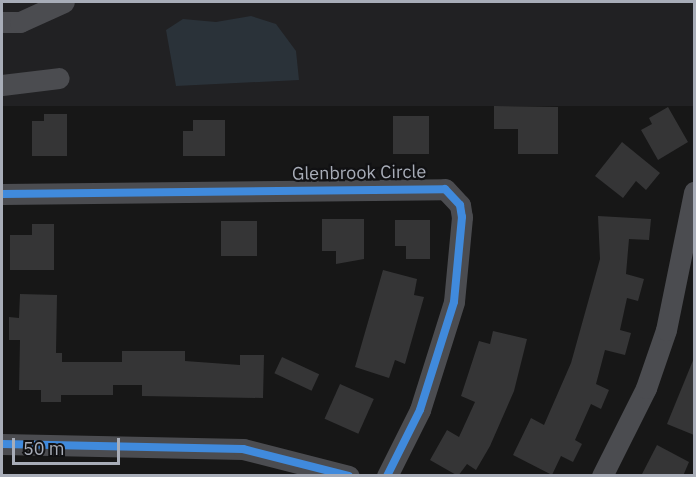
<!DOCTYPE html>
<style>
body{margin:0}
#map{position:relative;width:696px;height:477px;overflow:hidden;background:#171717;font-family:"IBM Plex Sans",sans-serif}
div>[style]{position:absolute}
.built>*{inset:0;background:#212123;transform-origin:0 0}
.water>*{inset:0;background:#2a3239}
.building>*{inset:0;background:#353536;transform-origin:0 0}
.minor>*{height:21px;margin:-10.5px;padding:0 10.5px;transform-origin:10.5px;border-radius:10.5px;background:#4b4c50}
.cycleway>*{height:8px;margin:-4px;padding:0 4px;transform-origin:4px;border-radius:4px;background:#408adc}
span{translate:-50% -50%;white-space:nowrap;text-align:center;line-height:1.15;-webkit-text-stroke:4.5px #111113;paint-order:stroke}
.street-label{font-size:18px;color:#a8adb8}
.frame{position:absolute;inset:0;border:3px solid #a8adb8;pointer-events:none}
.scale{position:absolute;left:12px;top:438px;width:108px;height:27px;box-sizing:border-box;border:3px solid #a8adb8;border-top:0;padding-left:8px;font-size:18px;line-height:21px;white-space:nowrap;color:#a8adb8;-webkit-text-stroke:4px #111113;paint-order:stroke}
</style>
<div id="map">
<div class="built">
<div style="left:2px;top:2px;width:692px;height:104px"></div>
</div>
<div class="water">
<div style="clip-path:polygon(251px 16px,276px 24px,296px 51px,299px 80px,176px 86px,166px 30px,183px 19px,216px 22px)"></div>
</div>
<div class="building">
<div style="clip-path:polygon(494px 106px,558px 107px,558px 154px,518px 154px,518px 129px,494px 129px)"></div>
<div style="clip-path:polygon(668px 107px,688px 142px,658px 160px,641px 130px,652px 124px,649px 118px)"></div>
<div style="clip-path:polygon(44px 114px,67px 114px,67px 156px,32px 156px,32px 121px,44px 121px)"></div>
<div style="left:393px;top:116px;width:36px;height:38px"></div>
<div style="clip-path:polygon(193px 120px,225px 120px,225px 156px,183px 156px,183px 131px,193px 131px)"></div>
<div style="clip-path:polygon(622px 142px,660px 173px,646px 190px,636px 181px,623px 198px,595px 176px)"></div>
<div style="clip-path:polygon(598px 216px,651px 219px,649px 240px,629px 239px,626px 274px,644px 279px,638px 301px,627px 298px,620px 330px,631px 333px,625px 355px,605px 350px,596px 384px,609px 390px,601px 409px,591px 404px,575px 440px,582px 444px,573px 462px,561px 456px,552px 475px,513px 455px,531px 418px,544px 425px,571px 363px,600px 259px)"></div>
<div style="clip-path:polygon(322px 219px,364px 219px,364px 259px,336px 264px,336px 251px,322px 251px)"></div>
<div style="clip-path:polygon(395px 220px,430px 220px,430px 259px,406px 259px,406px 246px,395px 246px)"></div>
<div style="left:221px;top:221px;width:36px;height:35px"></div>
<div style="clip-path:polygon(32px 224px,54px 224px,54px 270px,10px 270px,10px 235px,32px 235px)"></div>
<div style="clip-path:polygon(383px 270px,417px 279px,414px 295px,424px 297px,405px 364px,395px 360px,389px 378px,355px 367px)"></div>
<div style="clip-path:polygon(20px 294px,57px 295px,56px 353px,62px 353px,62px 362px,122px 362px,122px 351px,185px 351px,185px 361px,240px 365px,240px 355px,264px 355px,263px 398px,142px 396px,142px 385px,113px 385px,113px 395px,61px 395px,61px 402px,41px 402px,41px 390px,19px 390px,20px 340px,9px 340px,9px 317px,19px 318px)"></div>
<div style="clip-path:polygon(493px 331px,527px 339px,514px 391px,490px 446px,476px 470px,467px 464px,458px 476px,430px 460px,447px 430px,459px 437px,475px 402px,461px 396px,479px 341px,490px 344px)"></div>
<div style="left:282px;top:357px;width:41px;height:18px;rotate:25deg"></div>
<div style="clip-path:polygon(694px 358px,694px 435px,667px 424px)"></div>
<div style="left:340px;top:384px;width:37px;height:38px;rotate:24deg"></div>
<div style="clip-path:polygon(657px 445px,689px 462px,683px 476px,641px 476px)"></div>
</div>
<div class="minor">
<div style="left:2px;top:22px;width:18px"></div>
<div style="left:20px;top:22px;width:48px;rotate:-24.4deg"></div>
<div style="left:2px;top:85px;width:57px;rotate:-7deg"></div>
<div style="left:2px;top:194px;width:443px;rotate:-0.6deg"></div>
<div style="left:445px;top:189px;width:22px;rotate:47deg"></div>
<div style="left:460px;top:205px;width:12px;rotate:81deg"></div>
<div style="left:462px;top:217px;width:85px;rotate:95.4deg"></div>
<div style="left:454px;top:302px;width:113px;rotate:107.5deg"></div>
<div style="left:420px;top:410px;width:74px;rotate:116.6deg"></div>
<div style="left:2px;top:444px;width:241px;rotate:1.2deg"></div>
<div style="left:243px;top:449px;width:109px;rotate:14.3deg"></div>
<div style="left:602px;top:476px;width:98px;rotate:-63.4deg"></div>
<div style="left:646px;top:388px;width:61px;rotate:-71deg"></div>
<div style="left:666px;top:330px;width:141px;rotate:-78.5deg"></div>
</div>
<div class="cycleway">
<div style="left:2px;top:194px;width:443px;rotate:-0.6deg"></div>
<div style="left:445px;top:189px;width:22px;rotate:47deg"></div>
<div style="left:460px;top:205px;width:12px;rotate:81deg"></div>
<div style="left:462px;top:217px;width:85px;rotate:95.4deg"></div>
<div style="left:454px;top:302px;width:113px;rotate:107.5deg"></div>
<div style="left:420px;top:410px;width:74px;rotate:116.6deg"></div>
<div style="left:2px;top:444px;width:241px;rotate:1.2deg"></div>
<div style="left:243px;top:449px;width:109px;rotate:14.3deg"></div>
</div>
<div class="street-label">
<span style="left:359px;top:173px;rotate:-1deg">Glenbrook Circle</span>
</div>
<div class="frame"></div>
<div class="scale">50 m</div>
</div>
